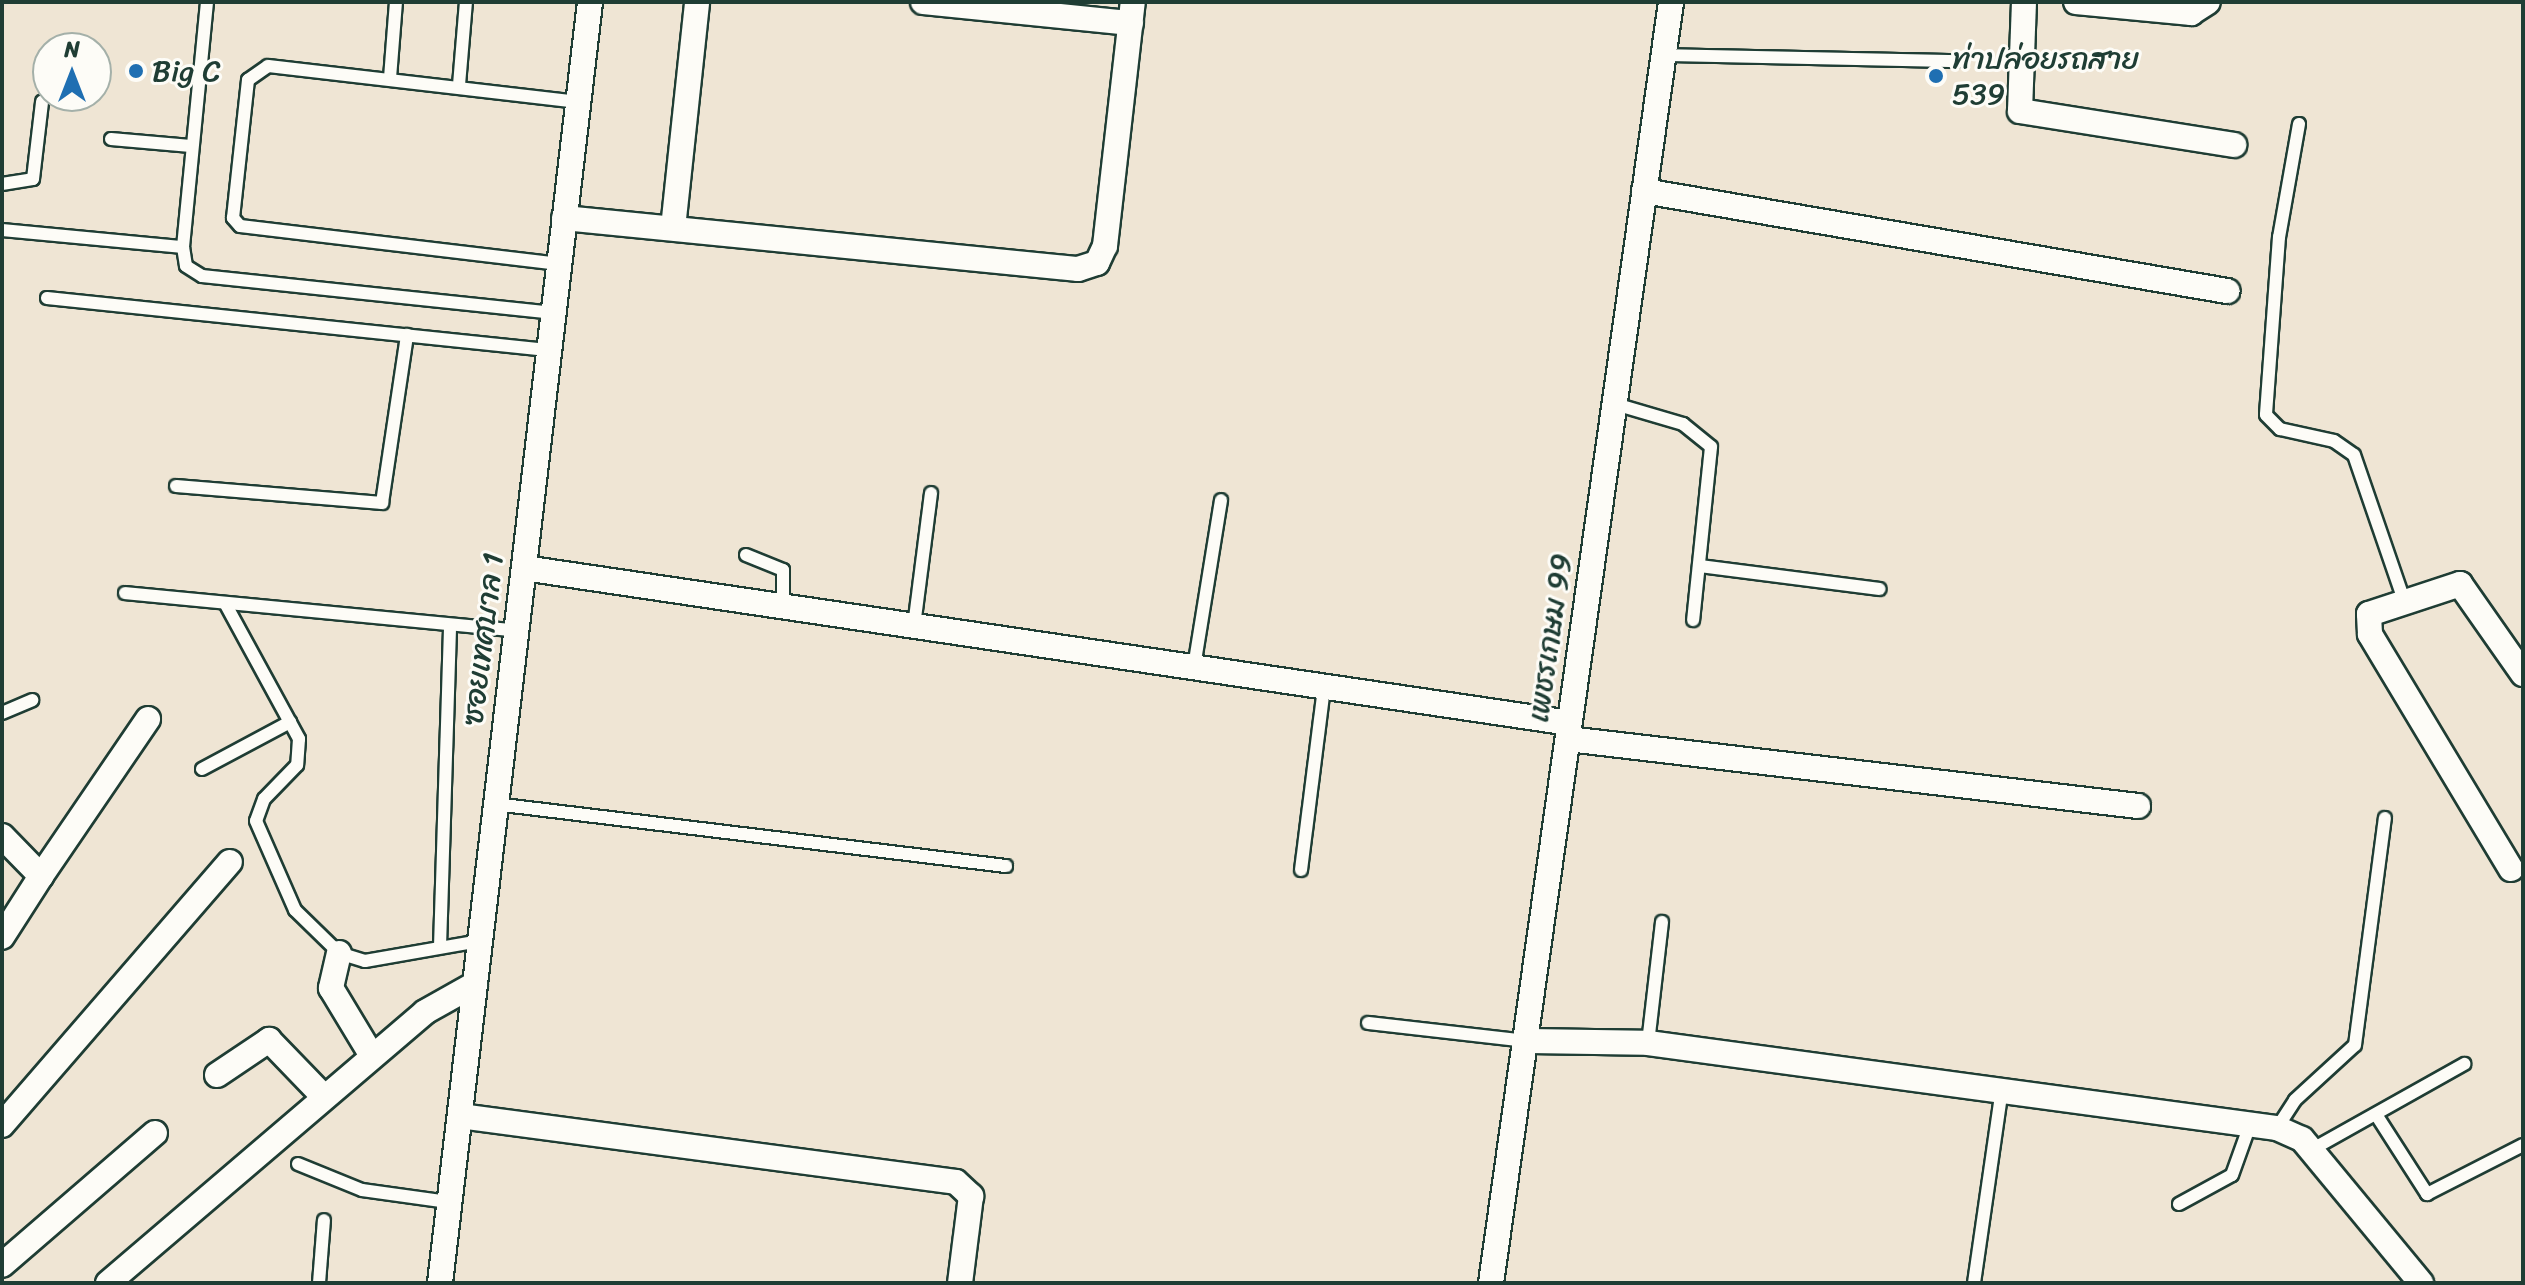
<!DOCTYPE html>
<meta charset="utf-8">
<style>
body{margin:0}
#map{position:relative;width:2525px;height:1285px;overflow:hidden;background:#efe5d4;font-family:Sriracha,"Playpen Sans Thai",sans-serif}
div>[style]{position:absolute}
.roads{filter:drop-shadow(2px 0 #1f3d34) drop-shadow(-2px 0 #1f3d34) drop-shadow(0 2px #1f3d34) drop-shadow(0 -2px #1f3d34)}
.service>*{height:12px;margin:-6px;padding:0 6px;transform-origin:6px;border-radius:6px;background:#fdfcf7}
.minor>*{height:24px;margin:-12px;padding:0 12px;transform-origin:12px;border-radius:12px;background:#fdfcf7}
.dots>*{width:22px;height:22px;translate:-50% -50%;box-sizing:border-box;border:4px solid #fdfcf7;border-radius:50%}
span{translate:-50% -50%;white-space:nowrap;text-align:center;line-height:1.15;-webkit-text-stroke:6px #fdfcf7;paint-order:stroke}
.poi-label{font-size:30px;color:#1f3d34}
.left{translate:0 -50%;text-align:left}
.street-label{font-size:30px;color:#1f3d34}
.frame{position:absolute;inset:0;border:4px solid #1f3d34;pointer-events:none}
.north{position:absolute;left:32px;top:32px;width:80px;height:80px;box-sizing:border-box;background:#fdfcf7;border:2px solid #a4b0a9;border-radius:50%;rotate:0deg;font-size:22px;font-weight:700;line-height:32px;text-align:center;color:#1f3d34}
.north::after{content:'';display:block;margin:auto;width:28px;height:36px;background:#1f6fb2;clip-path:polygon(50% 0,100% 100%,50% 72%,0 100%)}
</style>
<div id="map">
<div class="roads">
<div class="service">
<div style="left:1664px;top:55px;width:291px;rotate:1.2deg"></div>
<div style="left:390px;top:78px;width:76px;rotate:-85.5deg"></div>
<div style="left:459px;top:85px;width:83px;rotate:-85.2deg"></div>
<div style="left:2299px;top:124px;width:115px;rotate:100deg"></div>
<div style="left:2279px;top:237px;width:178px;rotate:94.2deg"></div>
<div style="left:2266px;top:415px;width:20px;rotate:45deg"></div>
<div style="left:2280px;top:429px;width:55px;rotate:12.5deg"></div>
<div style="left:2334px;top:441px;width:24px;rotate:35deg"></div>
<div style="left:2354px;top:455px;width:150px;rotate:71deg"></div>
<div style="left:111px;top:139px;width:80px;rotate:5deg"></div>
<div style="left:2px;top:184px;width:31px;rotate:-9deg"></div>
<div style="left:33px;top:179px;width:78px;rotate:-83.3deg"></div>
<div style="left:2px;top:230px;width:182px;rotate:5.4deg"></div>
<div style="left:183px;top:247px;width:246px;rotate:-84.4deg"></div>
<div style="left:183px;top:247px;width:19px;rotate:81deg"></div>
<div style="left:186px;top:266px;width:19px;rotate:32deg"></div>
<div style="left:202px;top:276px;width:352px;rotate:6deg"></div>
<div style="left:559px;top:264px;width:321px;rotate:-173.2deg"></div>
<div style="left:240px;top:226px;width:11px;rotate:-131deg"></div>
<div style="left:233px;top:218px;width:139px;rotate:-83.8deg"></div>
<div style="left:248px;top:80px;width:24px;rotate:-35deg"></div>
<div style="left:268px;top:66px;width:313px;rotate:6.6deg"></div>
<div style="left:47px;top:298px;width:503px;rotate:5.94deg"></div>
<div style="left:1615px;top:404px;width:71px;rotate:16.4deg"></div>
<div style="left:1683px;top:424px;width:36px;rotate:39deg"></div>
<div style="left:1711px;top:447px;width:174px;rotate:95.9deg"></div>
<div style="left:176px;top:486px;width:207px;rotate:4.7deg"></div>
<div style="left:382px;top:503px;width:170px;rotate:-81.5deg"></div>
<div style="left:746px;top:555px;width:40px;rotate:22deg"></div>
<div style="left:783px;top:570px;width:36px;rotate:90deg"></div>
<div style="left:1700px;top:566px;width:181px;rotate:7.3deg"></div>
<div style="left:125px;top:593px;width:394px;rotate:5.5deg"></div>
<div style="left:225px;top:603px;width:155px;rotate:61.4deg"></div>
<div style="left:299px;top:739px;width:26px;rotate:94deg"></div>
<div style="left:297px;top:765px;width:47px;rotate:134.1deg"></div>
<div style="left:264px;top:799px;width:23px;rotate:110deg"></div>
<div style="left:256px;top:821px;width:97px;rotate:66.3deg"></div>
<div style="left:295px;top:910px;width:62px;rotate:44.3deg"></div>
<div style="left:339px;top:953px;width:27px;rotate:17deg"></div>
<div style="left:365px;top:961px;width:117px;rotate:-9.9deg"></div>
<div style="left:914px;top:626px;width:134px;rotate:-82.7deg"></div>
<div style="left:1194px;top:667px;width:169px;rotate:-80.8deg"></div>
<div style="left:2px;top:713px;width:33px;rotate:-23deg"></div>
<div style="left:202px;top:769px;width:100px;rotate:-28.1deg"></div>
<div style="left:495px;top:804px;width:515px;rotate:6.92deg"></div>
<div style="left:1301px;top:870px;width:184px;rotate:-82.8deg"></div>
<div style="left:440px;top:947px;width:322px;rotate:-88.2deg"></div>
<div style="left:1368px;top:1023px;width:158px;rotate:6.5deg"></div>
<div style="left:1648px;top:1043px;width:122px;rotate:-83.4deg"></div>
<div style="left:2377px;top:1116px;width:93px;rotate:57.3deg"></div>
<div style="left:2427px;top:1194px;width:108px;rotate:-27deg"></div>
<div style="left:2277px;top:1128px;width:33px;rotate:-57deg"></div>
<div style="left:2295px;top:1100px;width:81px;rotate:-42.5deg"></div>
<div style="left:2355px;top:1045px;width:229px;rotate:-82.5deg"></div>
<div style="left:2311px;top:1150px;width:176px;rotate:-29.3deg"></div>
<div style="left:298px;top:1164px;width:69px;rotate:22.1deg"></div>
<div style="left:362px;top:1190px;width:87px;rotate:7.9deg"></div>
<div style="left:2179px;top:1204px;width:60px;rotate:-28.7deg"></div>
<div style="left:2232px;top:1175px;width:56px;rotate:-70.3deg"></div>
<div style="left:319px;top:1283px;width:63px;rotate:-85.5deg"></div>
<div style="left:1974px;top:1283px;width:197px;rotate:-81.8deg"></div>
</div>
<div class="minor">
<div style="left:923px;top:2px;width:209px;rotate:5.8deg"></div>
<div style="left:2024px;top:2px;width:109px;rotate:92.1deg"></div>
<div style="left:2020px;top:111px;width:217px;rotate:9deg"></div>
<div style="left:2076px;top:2px;width:116px;rotate:5.5deg"></div>
<div style="left:2191px;top:13px;width:20px;rotate:-33deg"></div>
<div style="left:1644px;top:191px;width:592px;rotate:9.73deg"></div>
<div style="left:564px;top:218px;width:517px;rotate:5.67deg"></div>
<div style="left:1078px;top:269px;width:20px;rotate:-18deg"></div>
<div style="left:1097px;top:263px;width:19px;rotate:-65deg"></div>
<div style="left:1105px;top:246px;width:246px;rotate:-83.5deg"></div>
<div style="left:673px;top:228px;width:227px;rotate:-83.9deg"></div>
<div style="left:524px;top:568px;width:1057px;rotate:8.43deg"></div>
<div style="left:1568px;top:739px;width:574px;rotate:6.7deg"></div>
<div style="left:2px;top:836px;width:56px;rotate:45.7deg"></div>
<div style="left:41px;top:876px;width:72px;rotate:122.6deg"></div>
<div style="left:2511px;top:869px;width:274px;rotate:-121deg"></div>
<div style="left:2370px;top:634px;width:20px;rotate:-93deg"></div>
<div style="left:2369px;top:614px;width:96px;rotate:-18.2deg"></div>
<div style="left:2460px;top:584px;width:110px;rotate:55deg"></div>
<div style="left:41px;top:876px;width:190px;rotate:-55.7deg"></div>
<div style="left:339px;top:953px;width:36px;rotate:103deg"></div>
<div style="left:331px;top:988px;width:79px;rotate:58.9deg"></div>
<div style="left:1525px;top:1041px;width:123px;rotate:0.9deg"></div>
<div style="left:1648px;top:1043px;width:635px;rotate:7.7deg"></div>
<div style="left:2277px;top:1128px;width:27px;rotate:24deg"></div>
<div style="left:2302px;top:1139px;width:187px;rotate:50.4deg"></div>
<div style="left:217px;top:1075px;width:63px;rotate:-33.9deg"></div>
<div style="left:269px;top:1040px;width:78px;rotate:46deg"></div>
<div style="left:460px;top:1116px;width:500px;rotate:7.58deg"></div>
<div style="left:956px;top:1182px;width:21px;rotate:43deg"></div>
<div style="left:971px;top:1196px;width:88px;rotate:97.2deg"></div>
<div style="left:2px;top:1125px;width:348px;rotate:-49.1deg"></div>
<div style="left:2px;top:1265px;width:202px;rotate:-40.8deg"></div>
<div style="left:108px;top:1283px;width:417px;rotate:-40.5deg"></div>
<div style="left:425px;top:1012px;width:57px;rotate:-29.2deg"></div>
<div style="left:440px;top:1283px;width:1290px;rotate:-83.32deg"></div>
<div style="left:1491px;top:1283px;width:1294px;rotate:-82deg"></div>
</div>
</div>
<div class="dots">
<div style="left:136px;top:71px;background:#1f6fb2"></div>
<div style="left:1936px;top:76px;background:#1f6fb2"></div>
</div>
<div class="poi-label">
<span class="left" style="left:1952px;top:76px">ท่าปล่อยรถสาย<br>539</span>
<span class="left" style="left:152px;top:71px">Big C</span>
</div>
<div class="street-label">
<span style="left:1550px;top:638px;rotate:-82deg">เพชรเกษม 99</span>
<span style="left:483px;top:639px;rotate:-83deg">ซอยเทศบาล 1</span>
</div>
<div class="frame"></div>
<div class="north">N</div>
</div>
